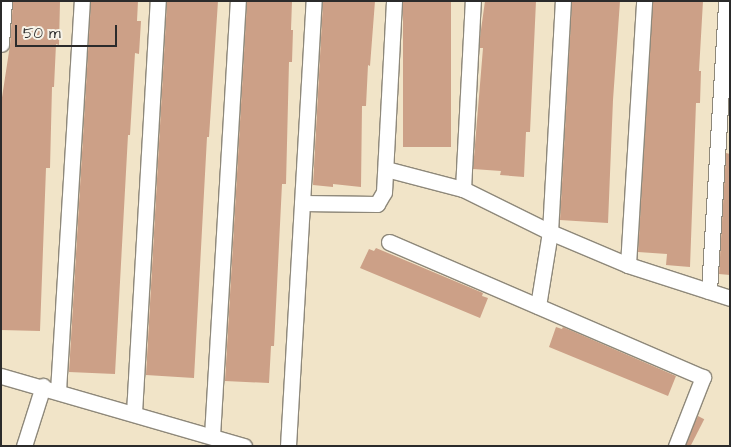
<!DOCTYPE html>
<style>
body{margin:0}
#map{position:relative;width:731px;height:447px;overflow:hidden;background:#f1e4c8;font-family:"Architects Daughter",sans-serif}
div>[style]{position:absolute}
.building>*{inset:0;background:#cca087;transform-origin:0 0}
.roads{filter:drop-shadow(1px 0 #8e887a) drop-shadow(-1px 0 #8e887a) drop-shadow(0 1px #8e887a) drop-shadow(0 -1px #8e887a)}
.minor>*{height:15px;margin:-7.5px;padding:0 7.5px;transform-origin:7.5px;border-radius:7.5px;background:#fff}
span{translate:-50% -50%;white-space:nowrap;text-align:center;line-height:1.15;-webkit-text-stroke:4px #f7f3e8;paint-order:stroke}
.frame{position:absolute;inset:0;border:2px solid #2b2b2b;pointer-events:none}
.scale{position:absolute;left:15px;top:25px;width:102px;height:22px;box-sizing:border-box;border:2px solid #2b2b2b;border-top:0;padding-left:6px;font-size:15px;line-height:18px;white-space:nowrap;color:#2b2b2b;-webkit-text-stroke:4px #f7f3e8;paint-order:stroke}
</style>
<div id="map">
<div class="building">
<div style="clip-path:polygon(13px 1px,60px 1px,59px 45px,56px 44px,54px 87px,52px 87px,50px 168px,46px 168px,40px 331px,1px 330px,1px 104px,10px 45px)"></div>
<div style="clip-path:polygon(91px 1px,138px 1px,137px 21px,141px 21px,139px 54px,135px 53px,130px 135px,128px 135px,115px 374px,69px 372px)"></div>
<div style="clip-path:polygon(167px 1px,218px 1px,209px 137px,207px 137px,194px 378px,146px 375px)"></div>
<div style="clip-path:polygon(247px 1px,292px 1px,291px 30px,293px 30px,292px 62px,289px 62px,286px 184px,282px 184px,274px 346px,271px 346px,269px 383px,225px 381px)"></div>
<div style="clip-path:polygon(323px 1px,375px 1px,370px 66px,368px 65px,366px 106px,362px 106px,361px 187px,333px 184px,333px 187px,313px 185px)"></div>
<div style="left:403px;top:1px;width:48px;height:146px"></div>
<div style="clip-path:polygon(485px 1px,536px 1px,530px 132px,526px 132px,524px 177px,500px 175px,501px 171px,473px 169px,483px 48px,480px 48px,480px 37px)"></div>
<div style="clip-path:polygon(572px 1px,620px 1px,613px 100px,608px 223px,560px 220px)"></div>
<div style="clip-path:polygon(653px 1px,703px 1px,699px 71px,701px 71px,700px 103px,696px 103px,690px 267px,666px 265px,667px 254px,638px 252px)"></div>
<div style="clip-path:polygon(726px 153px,730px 154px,730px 275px,719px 274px)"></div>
<div style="clip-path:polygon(376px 248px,483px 293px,482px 296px,488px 298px,480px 318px,360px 268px,369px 249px,374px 251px)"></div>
<div style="clip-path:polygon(556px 327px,562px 329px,563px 327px,676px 376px,668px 396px,549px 347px)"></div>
<div style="left:698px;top:416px;width:7px;height:32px;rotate:27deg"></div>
</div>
<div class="roads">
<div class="minor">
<div style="left:1px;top:44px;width:43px;rotate:-86deg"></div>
<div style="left:386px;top:169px;width:80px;rotate:14.6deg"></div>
<div style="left:463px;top:189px;width:97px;rotate:26.3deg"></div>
<div style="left:550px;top:232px;width:85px;rotate:22.9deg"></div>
<div style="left:628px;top:265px;width:107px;rotate:17.9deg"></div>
<div style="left:463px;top:189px;width:188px;rotate:-87deg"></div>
<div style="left:302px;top:203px;width:75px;rotate:0.8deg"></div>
<div style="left:377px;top:204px;width:14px;rotate:-60deg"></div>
<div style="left:384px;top:192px;width:191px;rotate:-87deg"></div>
<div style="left:389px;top:242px;width:342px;rotate:23.3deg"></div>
<div style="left:703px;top:377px;width:74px;rotate:111.4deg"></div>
<div style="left:628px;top:265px;width:264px;rotate:-86.5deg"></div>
<div style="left:709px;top:291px;width:290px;rotate:-86.6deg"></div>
<div style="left:538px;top:306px;width:75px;rotate:-80.8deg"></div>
<div style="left:550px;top:232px;width:231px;rotate:-86.8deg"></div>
<div style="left:1px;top:376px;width:253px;rotate:16.1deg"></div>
<div style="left:58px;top:391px;width:391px;rotate:-86.5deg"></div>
<div style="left:134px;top:413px;width:413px;rotate:-86.7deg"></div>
<div style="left:212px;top:436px;width:436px;rotate:-86.6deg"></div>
<div style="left:24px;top:446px;width:63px;rotate:-72.4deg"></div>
<div style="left:288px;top:446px;width:446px;rotate:-86.7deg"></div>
</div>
</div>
<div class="frame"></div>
<div class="scale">50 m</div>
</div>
